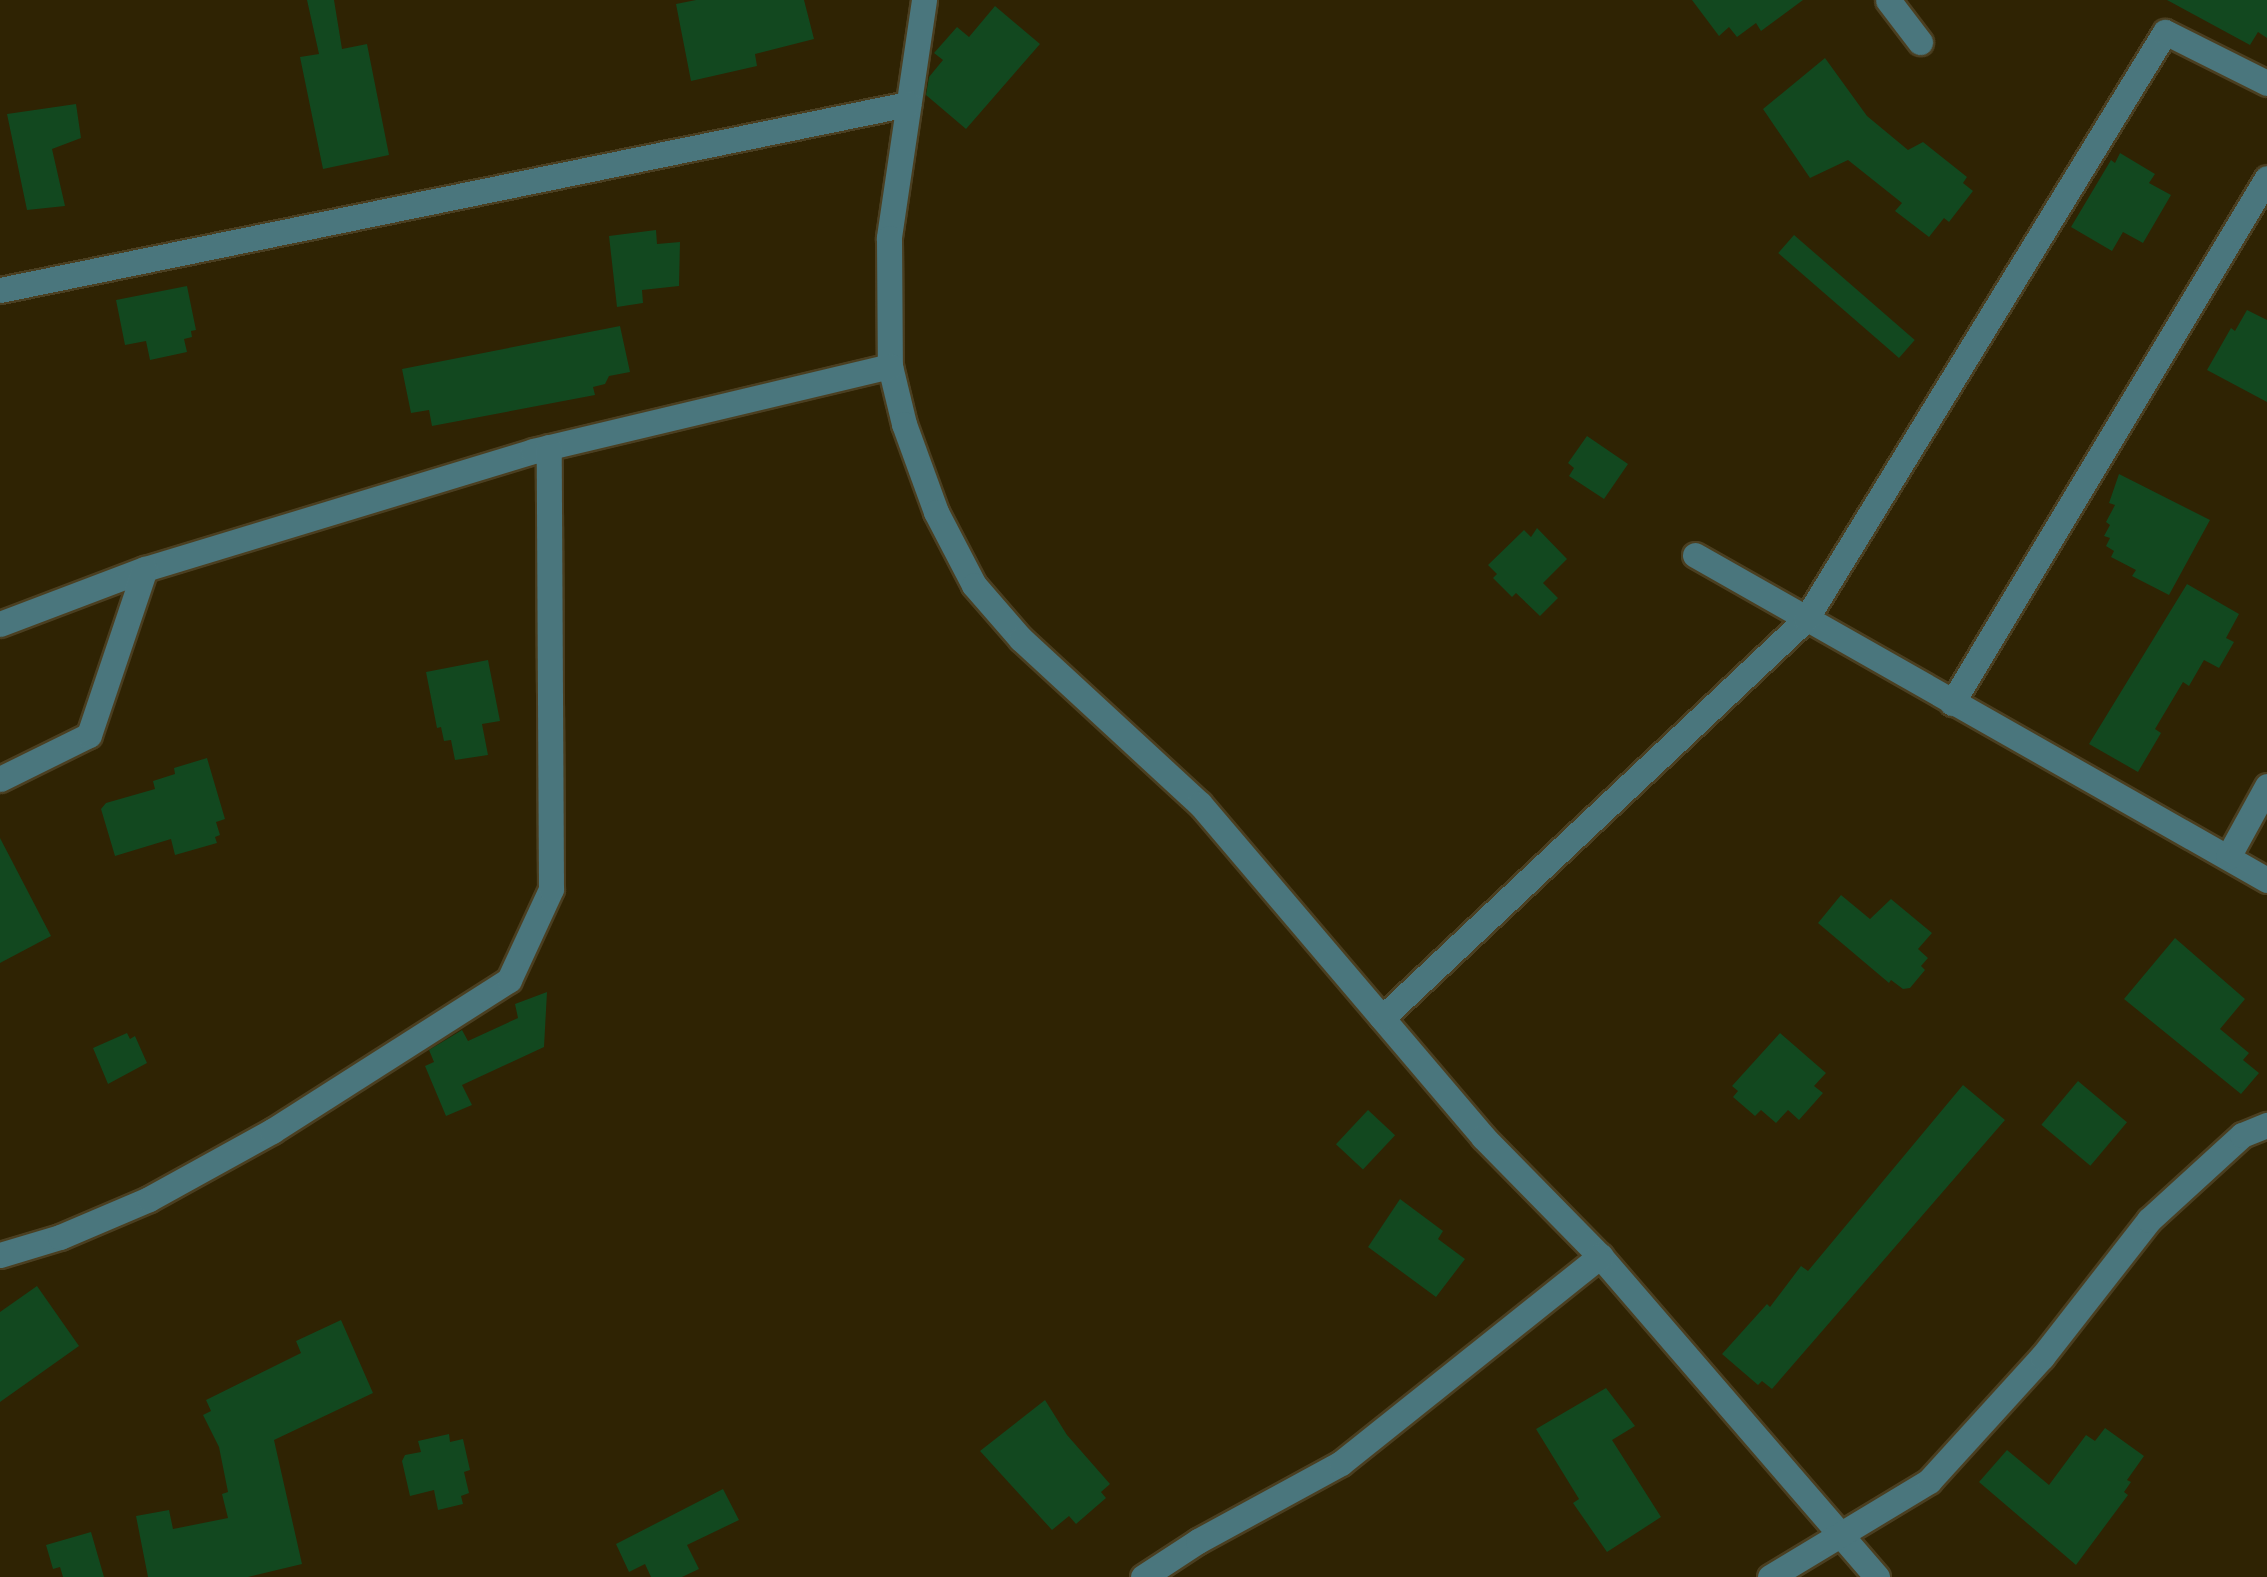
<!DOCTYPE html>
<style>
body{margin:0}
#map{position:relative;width:2267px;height:1577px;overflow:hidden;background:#2f2303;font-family:"Noto Sans",sans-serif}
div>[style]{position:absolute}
.building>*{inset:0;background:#12481f;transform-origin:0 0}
.roads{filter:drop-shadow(2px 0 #4b3f21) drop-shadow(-2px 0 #4b3f21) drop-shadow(0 2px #4b3f21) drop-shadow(0 -2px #4b3f21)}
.minor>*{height:25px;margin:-12.5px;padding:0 12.5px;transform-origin:12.5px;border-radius:12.5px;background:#4a767d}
span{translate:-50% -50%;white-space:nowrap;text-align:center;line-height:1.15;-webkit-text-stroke:8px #251a00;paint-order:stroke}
</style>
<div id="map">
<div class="building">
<div style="clip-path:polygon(307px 0,334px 0,342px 49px,367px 44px,389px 155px,323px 169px,300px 57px,319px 54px)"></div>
<div style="clip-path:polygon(696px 0,804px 0,814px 39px,755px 54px,757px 66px,691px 81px,676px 4px)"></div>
<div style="clip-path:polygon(1692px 0,1803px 0,1761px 31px,1756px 23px,1737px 37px,1729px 27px,1719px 36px)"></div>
<div style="clip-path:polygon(2167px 0,2267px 0,2267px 38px,2258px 32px,2250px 45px)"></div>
<div style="clip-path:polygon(995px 6px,1040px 44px,966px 129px,926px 95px,929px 77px,943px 60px,934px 53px,957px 27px,969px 37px)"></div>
<div style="clip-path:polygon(1825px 58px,1867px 116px,1908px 150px,1923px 142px,1967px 177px,1963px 183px,1973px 191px,1949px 222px,1944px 218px,1929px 237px,1895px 211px,1902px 203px,1848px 160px,1810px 178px,1763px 109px)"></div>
<div style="clip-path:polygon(76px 104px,81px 138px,52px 149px,65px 206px,27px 210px,7px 114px)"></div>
<div style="clip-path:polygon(2120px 153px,2155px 174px,2149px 183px,2171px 195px,2143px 243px,2123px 232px,2112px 251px,2071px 227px,2111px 160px,2115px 163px)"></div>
<div style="clip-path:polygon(656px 230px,657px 244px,680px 242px,679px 286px,642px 290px,643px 303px,617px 307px,609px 236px)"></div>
<div style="left:1794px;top:235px;width:160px;height:24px;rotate:41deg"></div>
<div style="clip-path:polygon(187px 286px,196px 330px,191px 331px,192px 337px,184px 339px,187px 352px,150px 360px,146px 341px,125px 345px,116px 300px)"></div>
<div style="clip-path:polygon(2247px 310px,2267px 320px,2267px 402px,2207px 370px,2231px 328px,2235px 331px)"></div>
<div style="clip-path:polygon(620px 326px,630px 372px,609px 376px,605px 384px,593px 387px,595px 395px,432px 426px,429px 410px,411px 413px,402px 369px)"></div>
<div style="clip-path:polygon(1587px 436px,1628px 464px,1604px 499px,1569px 476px,1574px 468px,1568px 463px)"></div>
<div style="clip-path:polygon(2119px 474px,2210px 520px,2169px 595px,2132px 576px,2136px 570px,2111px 557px,2114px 551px,2106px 546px,2110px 538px,2104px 536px,2110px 525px,2106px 522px,2115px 505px,2109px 503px)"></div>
<div style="clip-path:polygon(1537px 528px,1567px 559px,1543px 583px,1558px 598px,1540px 616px,1516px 593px,1512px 597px,1493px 578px,1497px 574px,1488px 565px,1524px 530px,1531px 537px)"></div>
<div style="clip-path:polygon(2187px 584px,2239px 614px,2226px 638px,2234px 642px,2219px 668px,2204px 660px,2189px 686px,2183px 682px,2155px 729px,2161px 733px,2138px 772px,2089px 744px)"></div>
<div style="clip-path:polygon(488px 660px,500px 721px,482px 724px,488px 755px,455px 760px,451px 740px,444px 741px,441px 727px,437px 728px,426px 672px)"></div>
<div style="clip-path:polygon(207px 758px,225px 819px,216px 822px,220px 835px,215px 837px,217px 843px,175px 855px,171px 839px,115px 856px,101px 809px,106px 803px,155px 789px,153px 781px,175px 774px,174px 768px)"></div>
<div style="clip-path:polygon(0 838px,51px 936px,0 963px)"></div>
<div style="clip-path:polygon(1841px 895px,1870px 919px,1891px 899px,1932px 933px,1918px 949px,1928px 958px,1921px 966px,1925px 970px,1910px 988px,1903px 989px,1891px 980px,1889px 983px,1818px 923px)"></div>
<div style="clip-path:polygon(2175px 938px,2245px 999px,2220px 1029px,2249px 1053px,2243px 1060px,2259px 1073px,2241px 1094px,2124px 999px)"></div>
<div style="clip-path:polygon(547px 992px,544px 1047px,462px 1085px,472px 1105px,446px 1116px,425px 1066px,434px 1062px,429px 1050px,462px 1030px,468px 1041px,518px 1018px,515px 1004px)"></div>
<div style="clip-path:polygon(127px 1033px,130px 1039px,135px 1036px,147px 1063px,108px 1084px,93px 1048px)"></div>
<div style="clip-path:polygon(1780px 1033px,1826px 1073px,1814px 1086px,1823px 1093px,1799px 1120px,1788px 1110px,1776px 1123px,1761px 1110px,1755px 1116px,1733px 1097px,1738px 1091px,1732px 1086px)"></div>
<div style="left:2078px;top:1081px;width:64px;height:57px;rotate:40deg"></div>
<div style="clip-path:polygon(1963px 1085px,2005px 1120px,1772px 1389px,1762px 1381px,1758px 1385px,1722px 1354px,1767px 1304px,1770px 1307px,1801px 1266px,1808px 1271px)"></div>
<div style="left:1368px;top:1110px;width:37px;height:47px;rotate:43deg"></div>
<div style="clip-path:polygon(1400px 1199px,1443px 1231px,1438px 1239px,1465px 1259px,1436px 1297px,1368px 1247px)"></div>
<div style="clip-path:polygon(37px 1286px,79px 1346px,0 1402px,0 1312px)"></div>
<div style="clip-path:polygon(341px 1320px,373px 1393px,274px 1440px,302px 1564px,248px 1577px,148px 1577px,136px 1516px,169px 1510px,173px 1529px,228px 1518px,222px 1494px,228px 1492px,219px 1447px,203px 1415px,211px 1411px,206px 1400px,301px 1353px,296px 1341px)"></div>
<div style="clip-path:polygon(1606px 1388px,1635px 1426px,1612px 1440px,1661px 1517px,1607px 1552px,1573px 1503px,1579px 1499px,1536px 1429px)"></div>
<div style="clip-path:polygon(1045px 1400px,1067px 1435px,1110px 1484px,1101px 1492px,1106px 1498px,1076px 1524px,1069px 1516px,1052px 1530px,980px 1451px)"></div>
<div style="clip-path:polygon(2105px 1428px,2144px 1456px,2127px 1480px,2131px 1482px,2124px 1492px,2128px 1495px,2076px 1565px,1979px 1482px,2007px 1450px,2049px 1485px,2086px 1435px,2095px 1441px)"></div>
<div style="clip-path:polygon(449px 1434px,450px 1442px,463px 1439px,470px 1470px,464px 1472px,469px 1493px,461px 1496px,463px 1504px,438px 1510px,434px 1490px,410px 1496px,402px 1461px,405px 1455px,421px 1452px,418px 1441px)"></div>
<div style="clip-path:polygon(723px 1489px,739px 1520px,687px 1545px,699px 1569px,682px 1577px,651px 1577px,645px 1564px,629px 1572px,616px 1544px)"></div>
<div style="clip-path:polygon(91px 1532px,104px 1577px,63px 1577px,60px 1567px,53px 1569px,46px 1545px)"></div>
</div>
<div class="roads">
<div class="minor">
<div style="left:924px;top:0;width:241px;rotate:98.4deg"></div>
<div style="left:889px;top:238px;width:128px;rotate:89.6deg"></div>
<div style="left:890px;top:366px;width:60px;rotate:76.4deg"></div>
<div style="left:904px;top:424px;width:94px;rotate:70deg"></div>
<div style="left:936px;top:512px;width:82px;rotate:62.5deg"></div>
<div style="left:974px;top:585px;width:72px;rotate:49deg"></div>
<div style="left:1021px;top:639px;width:243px;rotate:42.7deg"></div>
<div style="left:1200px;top:804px;width:437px;rotate:49.6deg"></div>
<div style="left:1483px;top:1137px;width:167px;rotate:45.5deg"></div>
<div style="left:1600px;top:1256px;width:424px;rotate:49.2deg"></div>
<div style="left:1888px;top:0;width:53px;rotate:52.7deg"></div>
<div style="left:0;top:290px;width:927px;rotate:-11.58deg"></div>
<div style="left:1695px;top:555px;width:658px;rotate:29.6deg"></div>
<div style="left:0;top:624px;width:155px;rotate:-20.8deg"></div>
<div style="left:145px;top:569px;width:406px;rotate:-16.9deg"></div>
<div style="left:533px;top:451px;width:367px;rotate:-13.4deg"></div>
<div style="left:1952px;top:703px;width:612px;rotate:-59.04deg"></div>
<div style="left:0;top:779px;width:99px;rotate:-26.3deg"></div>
<div style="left:89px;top:735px;width:175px;rotate:-71.4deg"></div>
<div style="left:2228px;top:857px;width:81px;rotate:-61.2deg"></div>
<div style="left:1382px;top:1018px;width:582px;rotate:-43.26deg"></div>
<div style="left:1806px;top:619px;width:688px;rotate:-58.55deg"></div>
<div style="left:2165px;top:32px;width:114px;rotate:26.6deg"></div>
<div style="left:0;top:1255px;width:63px;rotate:-16.7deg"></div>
<div style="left:60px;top:1237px;width:97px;rotate:-23.1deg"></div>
<div style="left:149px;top:1199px;width:141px;rotate:-28.9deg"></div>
<div style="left:272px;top:1131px;width:281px;rotate:-32.5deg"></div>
<div style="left:509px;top:980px;width:100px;rotate:-65.2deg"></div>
<div style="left:551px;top:889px;width:442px;rotate:-90.3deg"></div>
<div style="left:1143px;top:1577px;width:66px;rotate:-33.2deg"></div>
<div style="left:1198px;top:1541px;width:163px;rotate:-28.6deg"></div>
<div style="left:1341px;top:1463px;width:332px;rotate:-38.6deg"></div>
<div style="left:1770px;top:1577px;width:186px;rotate:-31.1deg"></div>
<div style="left:1929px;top:1481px;width:168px;rotate:-47.7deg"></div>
<div style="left:2042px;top:1357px;width:174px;rotate:-52deg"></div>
<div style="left:2149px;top:1220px;width:126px;rotate:-42.4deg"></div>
<div style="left:2242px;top:1135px;width:27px;rotate:-22deg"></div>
</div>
</div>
</div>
